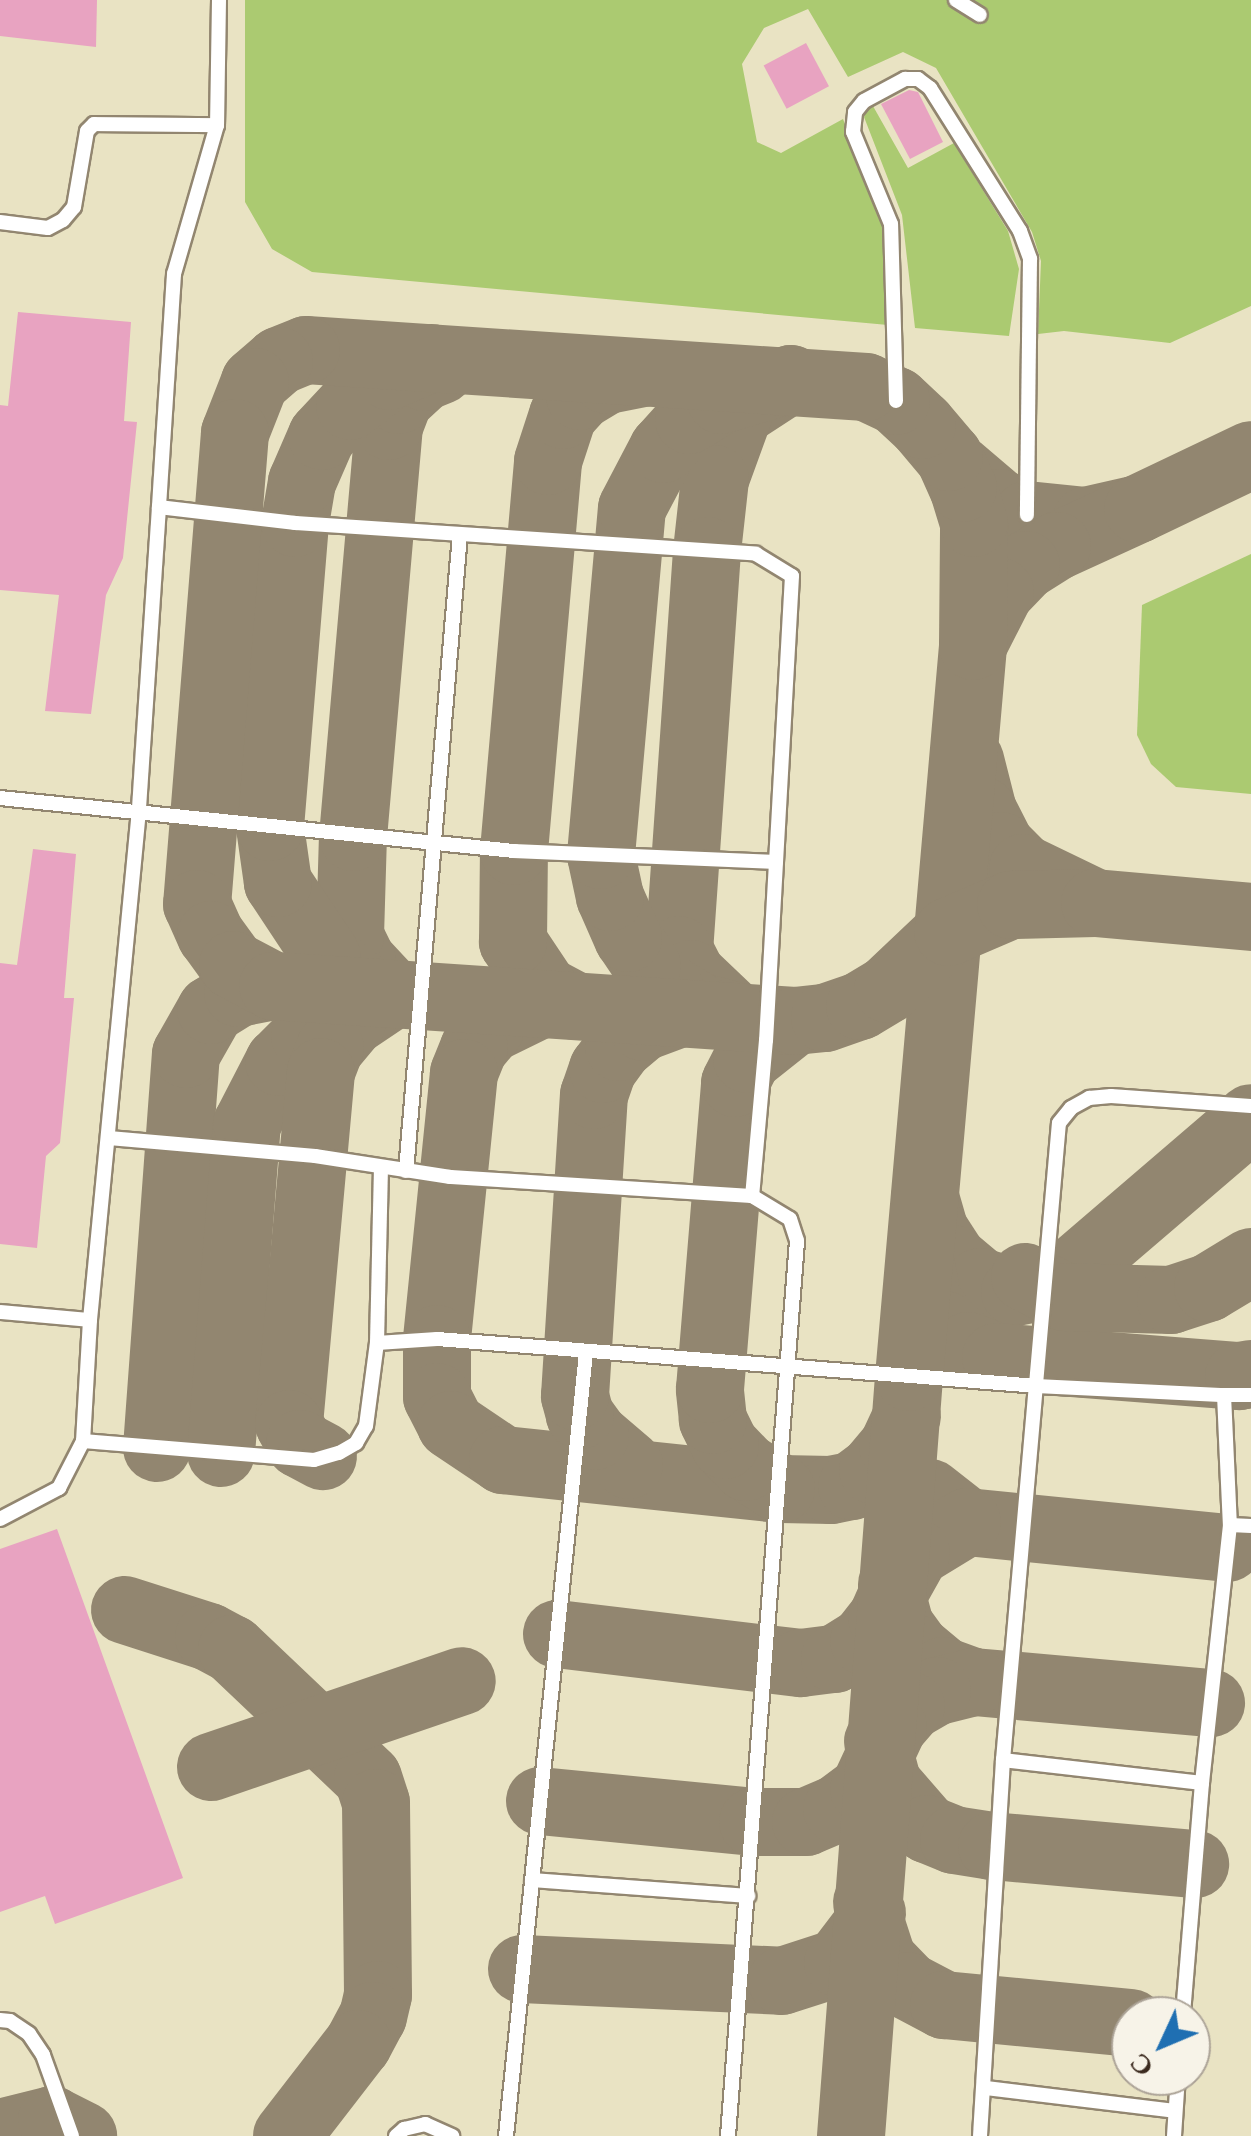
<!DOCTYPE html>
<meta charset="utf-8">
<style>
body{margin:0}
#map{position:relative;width:1251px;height:2136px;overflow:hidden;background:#e9e3c3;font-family:"EB Garamond",serif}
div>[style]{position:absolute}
.green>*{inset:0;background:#abca71}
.taxiway>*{height:68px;margin:-34px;padding:0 34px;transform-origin:34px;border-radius:34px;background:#928670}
.building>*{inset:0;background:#e8a3c1;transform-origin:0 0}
.roads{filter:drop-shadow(2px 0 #928670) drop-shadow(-2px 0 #928670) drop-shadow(0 2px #928670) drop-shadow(0 -2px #928670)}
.lane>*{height:14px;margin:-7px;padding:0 7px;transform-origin:7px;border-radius:7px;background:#fff}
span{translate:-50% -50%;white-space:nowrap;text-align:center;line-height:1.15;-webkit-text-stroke:8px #f7f3e8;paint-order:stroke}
.north{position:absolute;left:1111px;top:1996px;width:100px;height:100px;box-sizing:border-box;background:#f7f3e8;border:2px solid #aca397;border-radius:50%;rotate:226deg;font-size:28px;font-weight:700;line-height:40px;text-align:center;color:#3b2a1e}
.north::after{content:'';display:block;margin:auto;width:35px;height:45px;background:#1f6fb2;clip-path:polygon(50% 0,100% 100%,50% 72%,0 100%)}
</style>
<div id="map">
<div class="green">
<div style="clip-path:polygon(245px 0,1251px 0,1251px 306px,1170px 343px,1064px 331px,1038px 334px,1041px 261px,1032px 232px,936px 68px,903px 52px,848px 77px,808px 9px,764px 28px,742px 64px,757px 142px,781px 153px,843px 119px,883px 222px,888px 325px,312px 272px,272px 249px,245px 202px)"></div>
<div style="clip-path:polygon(869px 99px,908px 168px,954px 143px,1008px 231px,1019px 269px,1009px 336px,915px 328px,902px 215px,864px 117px)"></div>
<div style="clip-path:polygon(1251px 554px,1251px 794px,1176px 787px,1151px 764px,1137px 735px,1142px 605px)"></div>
</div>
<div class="taxiway">
<div style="left:791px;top:379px;width:62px;rotate:146.8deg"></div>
<div style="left:739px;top:413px;width:70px;rotate:110deg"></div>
<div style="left:715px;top:479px;width:72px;rotate:96.3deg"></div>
<div style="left:707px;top:551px;width:400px;rotate:94deg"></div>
<div style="left:679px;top:950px;width:27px;rotate:63deg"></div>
<div style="left:691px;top:974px;width:61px;rotate:43.7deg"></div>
<div style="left:735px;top:1016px;width:38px;rotate:-165deg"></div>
<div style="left:698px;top:1006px;width:33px;rotate:-149deg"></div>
<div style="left:670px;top:989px;width:33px;rotate:-135deg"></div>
<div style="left:647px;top:966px;width:34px;rotate:-124deg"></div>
<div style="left:628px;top:938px;width:45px;rotate:-113.7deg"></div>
<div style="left:610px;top:897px;width:43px;rotate:-102.1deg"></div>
<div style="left:601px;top:855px;width:348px;rotate:-84.9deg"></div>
<div style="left:632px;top:508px;width:67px;rotate:-62.3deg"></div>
<div style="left:663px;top:449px;width:39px;rotate:-48deg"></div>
<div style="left:689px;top:420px;width:38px;rotate:-32deg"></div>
<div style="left:721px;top:400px;width:73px;rotate:-16.7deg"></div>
<div style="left:959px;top:469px;width:52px;rotate:40.4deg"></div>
<div style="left:999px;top:503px;width:30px;rotate:23deg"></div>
<div style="left:1027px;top:515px;width:59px;rotate:5.8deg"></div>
<div style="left:1086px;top:521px;width:53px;rotate:-13deg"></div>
<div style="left:1138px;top:509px;width:89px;rotate:155.4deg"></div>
<div style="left:1057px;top:546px;width:36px;rotate:148deg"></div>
<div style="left:1026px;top:565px;width:37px;rotate:134deg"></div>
<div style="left:1000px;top:592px;width:59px;rotate:117deg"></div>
<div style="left:1138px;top:509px;width:125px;rotate:-25.5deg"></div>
<div style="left:970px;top:760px;width:53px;rotate:75.7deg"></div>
<div style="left:983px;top:811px;width:39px;rotate:63deg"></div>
<div style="left:1001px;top:846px;width:31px;rotate:45deg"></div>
<div style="left:1023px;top:868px;width:76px;rotate:25.9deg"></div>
<div style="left:389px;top:990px;width:40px;rotate:-133deg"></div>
<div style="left:362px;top:961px;width:28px;rotate:-116deg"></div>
<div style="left:350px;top:936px;width:99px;rotate:-88.3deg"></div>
<div style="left:353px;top:837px;width:413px;rotate:-85deg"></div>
<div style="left:389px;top:426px;width:28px;rotate:-69deg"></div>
<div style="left:399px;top:400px;width:34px;rotate:-43deg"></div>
<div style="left:424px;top:377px;width:18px;rotate:-22deg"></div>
<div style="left:371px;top:993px;width:57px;rotate:-140.7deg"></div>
<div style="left:327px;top:957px;width:89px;rotate:-123.5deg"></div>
<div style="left:278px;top:883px;width:57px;rotate:-98.1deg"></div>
<div style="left:270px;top:827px;width:305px;rotate:-85.3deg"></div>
<div style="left:295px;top:523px;width:42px;rotate:-80.3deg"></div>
<div style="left:302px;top:482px;width:50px;rotate:-66.5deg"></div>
<div style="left:322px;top:436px;width:41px;rotate:-47deg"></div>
<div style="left:350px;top:406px;width:49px;rotate:-37.6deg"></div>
<div style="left:389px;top:376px;width:46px;rotate:-23.2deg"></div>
<div style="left:541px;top:1004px;width:57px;rotate:153.9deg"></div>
<div style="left:490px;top:1029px;width:25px;rotate:130deg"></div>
<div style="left:474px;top:1048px;width:27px;rotate:112deg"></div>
<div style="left:464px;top:1073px;width:267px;rotate:95.8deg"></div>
<div style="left:437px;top:1339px;width:58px;rotate:90deg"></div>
<div style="left:437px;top:1397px;width:31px;rotate:63deg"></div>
<div style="left:451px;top:1425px;width:63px;rotate:33.9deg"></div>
<div style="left:503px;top:1460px;width:280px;rotate:6deg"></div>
<div style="left:781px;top:1489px;width:50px;rotate:1.1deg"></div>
<div style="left:831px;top:1490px;width:21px;rotate:-11deg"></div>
<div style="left:852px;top:1486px;width:26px;rotate:-37deg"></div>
<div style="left:873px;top:1470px;width:31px;rotate:-50deg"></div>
<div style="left:893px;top:1446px;width:33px;rotate:-65deg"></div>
<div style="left:575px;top:1006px;width:34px;rotate:-152deg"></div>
<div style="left:545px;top:990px;width:58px;rotate:-123.7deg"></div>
<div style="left:513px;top:942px;width:91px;rotate:-89.4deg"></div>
<div style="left:514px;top:851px;width:391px;rotate:-85deg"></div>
<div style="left:548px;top:461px;width:48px;rotate:-71.9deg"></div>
<div style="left:563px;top:415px;width:25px;rotate:-48deg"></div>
<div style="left:580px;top:396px;width:31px;rotate:-31deg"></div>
<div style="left:607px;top:380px;width:36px;rotate:-11deg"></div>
<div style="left:925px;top:1197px;width:35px;rotate:74deg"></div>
<div style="left:935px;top:1231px;width:33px;rotate:57deg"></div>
<div style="left:953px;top:1259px;width:35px;rotate:40deg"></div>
<div style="left:980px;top:1282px;width:36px;rotate:16deg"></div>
<div style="left:1015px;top:1292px;width:31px;rotate:-11deg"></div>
<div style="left:1045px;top:1286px;width:25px;rotate:-26deg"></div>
<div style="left:1068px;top:1275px;width:241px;rotate:-40.6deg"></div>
<div style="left:920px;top:1260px;width:42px;rotate:79deg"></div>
<div style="left:928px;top:1301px;width:29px;rotate:55deg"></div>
<div style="left:945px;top:1325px;width:31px;rotate:42deg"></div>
<div style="left:968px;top:1346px;width:30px;rotate:21deg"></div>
<div style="left:996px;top:1357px;width:244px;rotate:4.5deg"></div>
<div style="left:1239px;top:1376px;width:12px;rotate:-9deg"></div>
<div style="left:1025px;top:1277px;width:44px;rotate:27.1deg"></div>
<div style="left:1064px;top:1297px;width:107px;rotate:1.6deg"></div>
<div style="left:1171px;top:1300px;width:39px;rotate:-18deg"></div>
<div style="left:1208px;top:1288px;width:50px;rotate:-31.2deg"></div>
<div style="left:157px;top:1448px;width:395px;rotate:-85.8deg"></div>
<div style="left:186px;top:1054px;width:51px;rotate:-60.4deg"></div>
<div style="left:211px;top:1010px;width:32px;rotate:-32deg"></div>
<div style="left:238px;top:993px;width:36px;rotate:-11deg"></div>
<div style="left:221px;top:1453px;width:330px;rotate:-85.5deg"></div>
<div style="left:247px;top:1124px;width:70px;rotate:-62.7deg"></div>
<div style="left:279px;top:1062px;width:37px;rotate:-45deg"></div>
<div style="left:305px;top:1036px;width:43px;rotate:-32.6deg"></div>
<div style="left:341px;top:1013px;width:54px;rotate:-19.4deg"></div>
<div style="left:392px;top:995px;width:48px;rotate:146deg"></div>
<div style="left:352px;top:1022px;width:34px;rotate:130deg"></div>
<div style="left:330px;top:1048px;width:26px;rotate:111deg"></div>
<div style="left:321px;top:1072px;width:353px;rotate:95.2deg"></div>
<div style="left:289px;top:1424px;width:23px;rotate:61deg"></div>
<div style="left:300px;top:1444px;width:26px;rotate:28deg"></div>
<div style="left:629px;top:1465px;width:45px;rotate:-139.5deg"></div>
<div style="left:595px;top:1436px;width:26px;rotate:-126deg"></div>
<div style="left:580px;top:1415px;width:20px;rotate:-105deg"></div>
<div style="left:575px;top:1396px;width:302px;rotate:-86.4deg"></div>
<div style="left:594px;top:1095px;width:28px;rotate:-71deg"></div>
<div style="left:603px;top:1069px;width:27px;rotate:-54deg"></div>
<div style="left:619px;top:1047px;width:31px;rotate:-40deg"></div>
<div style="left:643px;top:1027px;width:40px;rotate:-20.2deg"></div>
<div style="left:781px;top:1489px;width:41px;rotate:-147.8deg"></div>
<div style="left:746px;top:1467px;width:30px;rotate:-134deg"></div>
<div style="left:725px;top:1445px;width:28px;rotate:-116deg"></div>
<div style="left:713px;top:1420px;width:31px;rotate:-96deg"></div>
<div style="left:710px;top:1389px;width:307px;rotate:-85.3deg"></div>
<div style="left:735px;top:1083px;width:27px;rotate:-63deg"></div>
<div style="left:747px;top:1059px;width:61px;rotate:-38.4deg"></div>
<div style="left:930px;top:1493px;width:47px;rotate:38.1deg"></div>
<div style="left:967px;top:1522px;width:262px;rotate:5.7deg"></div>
<div style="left:967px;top:1522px;width:60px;rotate:148.7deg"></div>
<div style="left:916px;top:1553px;width:49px;rotate:119.2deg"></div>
<div style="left:892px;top:1596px;width:31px;rotate:75deg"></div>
<div style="left:900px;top:1626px;width:29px;rotate:54deg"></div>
<div style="left:917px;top:1649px;width:34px;rotate:40deg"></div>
<div style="left:943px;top:1671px;width:33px;rotate:20deg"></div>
<div style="left:974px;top:1682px;width:238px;rotate:5.1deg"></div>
<div style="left:125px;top:1610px;width:88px;rotate:17.8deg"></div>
<div style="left:209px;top:1637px;width:26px;rotate:28deg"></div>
<div style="left:232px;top:1649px;width:187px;rotate:43.5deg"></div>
<div style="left:368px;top:1778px;width:26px;rotate:72deg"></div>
<div style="left:376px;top:1803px;width:192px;rotate:89.4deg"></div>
<div style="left:378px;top:1995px;width:22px;rotate:103deg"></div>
<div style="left:373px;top:2016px;width:32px;rotate:118deg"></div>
<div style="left:358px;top:2044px;width:116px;rotate:127.7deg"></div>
<div style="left:557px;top:1634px;width:246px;rotate:6.8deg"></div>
<div style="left:801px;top:1663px;width:34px;rotate:-7deg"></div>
<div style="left:835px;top:1659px;width:34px;rotate:-32deg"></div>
<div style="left:864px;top:1641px;width:29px;rotate:-52deg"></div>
<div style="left:882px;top:1618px;width:24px;rotate:-66deg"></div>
<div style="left:892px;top:1596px;width:12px;rotate:-90deg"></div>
<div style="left:974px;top:1682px;width:38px;rotate:166deg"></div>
<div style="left:937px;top:1691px;width:30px;rotate:150deg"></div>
<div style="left:911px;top:1706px;width:28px;rotate:131deg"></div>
<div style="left:893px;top:1727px;width:31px;rotate:115deg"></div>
<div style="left:880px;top:1755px;width:30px;rotate:75deg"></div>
<div style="left:888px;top:1784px;width:60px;rotate:49.1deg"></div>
<div style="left:927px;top:1829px;width:29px;rotate:22deg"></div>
<div style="left:954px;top:1840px;width:38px;rotate:9deg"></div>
<div style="left:992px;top:1846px;width:204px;rotate:5.1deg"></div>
<div style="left:211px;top:1767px;width:265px;rotate:-18.9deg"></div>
<div style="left:540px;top:1801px;width:214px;rotate:5.6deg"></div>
<div style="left:753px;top:1822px;width:53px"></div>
<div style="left:806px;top:1822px;width:34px;rotate:-23deg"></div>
<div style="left:837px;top:1809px;width:34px;rotate:-37deg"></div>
<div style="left:864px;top:1789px;width:38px;rotate:-65deg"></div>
<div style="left:880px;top:1755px;width:14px;rotate:-98deg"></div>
<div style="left:872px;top:1913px;width:8px;rotate:104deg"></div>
<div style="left:870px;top:1921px;width:40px;rotate:72deg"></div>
<div style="left:882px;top:1959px;width:37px;rotate:46deg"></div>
<div style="left:908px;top:1986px;width:41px;rotate:27.8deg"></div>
<div style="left:944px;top:2005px;width:188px;rotate:5.5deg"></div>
<div style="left:522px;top:1969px;width:260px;rotate:2.6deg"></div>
<div style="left:782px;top:1981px;width:59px;rotate:-17.8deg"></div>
<div style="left:838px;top:1963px;width:53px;rotate:-52.7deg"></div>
<div style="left:870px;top:1921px;width:19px;rotate:-99deg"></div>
<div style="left:0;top:2133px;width:54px;rotate:-14deg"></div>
<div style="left:52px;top:2120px;width:35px;rotate:27deg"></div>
<div style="left:851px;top:2136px;width:761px;rotate:-85.63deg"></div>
<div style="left:909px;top:1377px;width:447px;rotate:-85deg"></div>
<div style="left:948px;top:932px;width:287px;rotate:-85deg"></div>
<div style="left:973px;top:646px;width:123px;rotate:-89.5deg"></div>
<div style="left:974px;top:523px;width:37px;rotate:-107deg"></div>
<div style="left:963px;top:488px;width:34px;rotate:-114deg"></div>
<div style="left:949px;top:457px;width:42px;rotate:-130.2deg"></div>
<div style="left:922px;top:425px;width:35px;rotate:-137deg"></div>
<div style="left:896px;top:401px;width:33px;rotate:-155deg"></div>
<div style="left:866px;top:387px;width:561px;rotate:-176.22deg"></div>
<div style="left:306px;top:350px;width:29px;rotate:158deg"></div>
<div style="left:279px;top:361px;width:32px;rotate:139deg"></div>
<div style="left:255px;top:382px;width:55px;rotate:111.4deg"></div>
<div style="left:235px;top:433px;width:473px;rotate:94.6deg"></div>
<div style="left:197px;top:904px;width:34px;rotate:66deg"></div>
<div style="left:211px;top:935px;width:37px;rotate:54deg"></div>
<div style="left:233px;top:965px;width:45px;rotate:27.7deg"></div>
<div style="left:273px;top:986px;width:523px;rotate:3.84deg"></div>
<div style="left:795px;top:1021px;width:30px;rotate:-6deg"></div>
<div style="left:825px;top:1018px;width:37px;rotate:-19deg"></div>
<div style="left:860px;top:1006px;width:33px;rotate:-31deg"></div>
<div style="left:888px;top:989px;width:83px;rotate:-43.5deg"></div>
<div style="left:948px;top:932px;width:69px;rotate:-23.2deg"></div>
<div style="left:1011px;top:905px;width:84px;rotate:-1.4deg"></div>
<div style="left:1095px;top:903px;width:157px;rotate:5.1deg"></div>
</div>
<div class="building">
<div style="clip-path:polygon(0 0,97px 0,96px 47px,0 36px)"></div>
<div style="left:806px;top:43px;width:49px;height:48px;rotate:62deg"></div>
<div style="clip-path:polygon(909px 90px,918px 92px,943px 142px,910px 159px,881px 104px)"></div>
<div style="clip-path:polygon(18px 312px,131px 322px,124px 421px,137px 422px,123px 558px,106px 595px,91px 714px,45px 711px,59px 595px,0 590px,0 405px,8px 406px)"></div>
<div style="clip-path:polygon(33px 849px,76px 854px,64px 998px,74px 998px,60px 1143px,46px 1156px,37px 1248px,0 1244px,0 963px,17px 965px)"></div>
<div style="clip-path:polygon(57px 1529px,183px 1878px,55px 1924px,45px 1896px,0 1912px,0 1549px)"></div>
</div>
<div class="roads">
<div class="lane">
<div style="left:219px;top:0;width:125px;rotate:90.9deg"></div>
<div style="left:217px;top:125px;width:155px;rotate:106.1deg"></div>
<div style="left:174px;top:274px;width:233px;rotate:93.7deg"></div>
<div style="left:159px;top:507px;width:137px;rotate:6.7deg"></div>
<div style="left:295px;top:523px;width:462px;rotate:3.8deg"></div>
<div style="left:756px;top:554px;width:42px;rotate:31.4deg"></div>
<div style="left:792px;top:576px;width:465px;rotate:93.2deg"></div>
<div style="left:766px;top:1040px;width:157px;rotate:95.1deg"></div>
<div style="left:752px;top:1196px;width:44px;rotate:31.2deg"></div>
<div style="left:790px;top:1219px;width:23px;rotate:72deg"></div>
<div style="left:797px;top:1241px;width:898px;rotate:94.41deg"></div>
<div style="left:956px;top:0;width:28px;rotate:32deg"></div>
<div style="left:0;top:222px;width:48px;rotate:7.1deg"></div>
<div style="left:48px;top:228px;width:17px;rotate:-28deg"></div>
<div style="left:63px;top:220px;width:17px;rotate:-50deg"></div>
<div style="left:74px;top:207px;width:77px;rotate:-80.3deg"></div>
<div style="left:87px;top:131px;width:10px;rotate:-45deg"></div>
<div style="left:94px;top:124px;width:123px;rotate:0.5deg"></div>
<div style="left:896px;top:401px;width:177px;rotate:-91.6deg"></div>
<div style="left:891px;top:224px;width:100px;rotate:-112.4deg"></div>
<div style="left:853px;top:132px;width:20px;rotate:-84deg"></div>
<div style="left:855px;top:112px;width:14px;rotate:-51deg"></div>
<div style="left:864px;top:101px;width:47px;rotate:-28.2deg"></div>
<div style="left:905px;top:79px;width:13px"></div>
<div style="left:918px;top:79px;width:15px;rotate:37deg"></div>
<div style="left:930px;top:88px;width:169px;rotate:57.8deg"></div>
<div style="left:1020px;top:231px;width:30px;rotate:70deg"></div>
<div style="left:1030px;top:259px;width:256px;rotate:90.7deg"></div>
<div style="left:159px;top:507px;width:304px;rotate:93.8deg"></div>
<div style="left:139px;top:810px;width:512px;rotate:95.49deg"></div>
<div style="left:90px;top:1320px;width:121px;rotate:93.3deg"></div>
<div style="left:83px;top:1441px;width:232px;rotate:4.7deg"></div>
<div style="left:314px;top:1460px;width:26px;rotate:-16deg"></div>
<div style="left:339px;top:1453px;width:20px;rotate:-30deg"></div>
<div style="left:356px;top:1443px;width:20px;rotate:-60deg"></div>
<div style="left:366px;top:1426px;width:84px;rotate:-82.5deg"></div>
<div style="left:377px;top:1343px;width:60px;rotate:-3.8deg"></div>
<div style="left:437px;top:1339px;width:603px;rotate:4.47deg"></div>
<div style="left:1038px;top:1386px;width:186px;rotate:2.8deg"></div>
<div style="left:1224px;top:1395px;width:130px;rotate:87.4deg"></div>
<div style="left:1230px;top:1525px;width:260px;rotate:96.2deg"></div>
<div style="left:1202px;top:1783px;width:234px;rotate:94.7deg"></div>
<div style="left:0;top:798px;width:517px;rotate:5.89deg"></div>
<div style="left:514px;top:851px;width:262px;rotate:2.4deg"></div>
<div style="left:109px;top:1138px;width:207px;rotate:5deg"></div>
<div style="left:315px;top:1156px;width:137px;rotate:8.8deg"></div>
<div style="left:450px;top:1177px;width:303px;rotate:3.6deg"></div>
<div style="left:406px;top:1171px;width:638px;rotate:-85.15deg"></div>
<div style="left:0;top:1312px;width:90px;rotate:5.1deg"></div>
<div style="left:377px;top:1343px;width:176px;rotate:-88.7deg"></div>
<div style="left:1224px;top:1395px;width:27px"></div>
<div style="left:0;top:1519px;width:67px;rotate:-27.7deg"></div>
<div style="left:59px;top:1488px;width:53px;rotate:-62.9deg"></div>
<div style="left:1230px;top:1525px;width:21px;rotate:3deg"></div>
<div style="left:1003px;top:1760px;width:200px;rotate:6.6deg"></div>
<div style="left:532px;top:1880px;width:217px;rotate:4.2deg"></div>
<div style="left:0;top:2020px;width:10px;rotate:6deg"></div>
<div style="left:10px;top:2021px;width:23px;rotate:34deg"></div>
<div style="left:29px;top:2034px;width:25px;rotate:56deg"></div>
<div style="left:43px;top:2055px;width:86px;rotate:70.3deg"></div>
<div style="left:986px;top:2088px;width:190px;rotate:6.9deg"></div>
<div style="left:396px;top:2136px;width:11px;rotate:-41deg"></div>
<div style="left:404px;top:2129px;width:22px;rotate:-13deg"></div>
<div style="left:425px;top:2124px;width:30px;rotate:24deg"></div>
<div style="left:506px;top:2136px;width:788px;rotate:-84.17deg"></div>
<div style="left:980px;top:2136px;width:377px;rotate:-86.5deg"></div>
<div style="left:1003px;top:1760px;width:639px;rotate:-84.98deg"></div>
<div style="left:1059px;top:1123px;width:19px;rotate:-51deg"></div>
<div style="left:1071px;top:1108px;width:21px;rotate:-29deg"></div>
<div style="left:1089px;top:1098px;width:22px;rotate:-5deg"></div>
<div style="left:1111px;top:1096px;width:140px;rotate:4.1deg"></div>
<div style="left:1174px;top:2136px;width:60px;rotate:-86.2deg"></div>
</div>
</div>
<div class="north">С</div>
</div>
